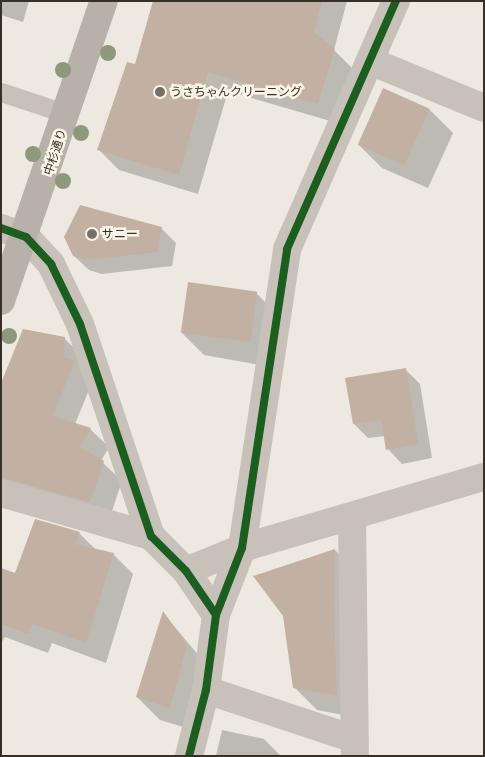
<!DOCTYPE html>
<meta charset="utf-8">
<style>
body{margin:0}
#map{position:relative;width:485px;height:757px;overflow:hidden;background:#ede9e1;font-family:Barlow,"Noto Sans JP",sans-serif}
div>[style]{position:absolute}
.shadow>*{inset:0;background:#0003}
.building>*{inset:0;background:#c2b0a2;transform-origin:0 0}
.lane>*{height:19px;margin:-9.5px;padding:0 9.5px;transform-origin:9.5px;border-radius:9.5px;background:#c7c1b9}
.street>*{height:28px;margin:-14px;padding:0 14px;transform-origin:14px;border-radius:14px;background:#c7c1b9}
.secondary>*{height:28px;margin:-14px;padding:0 14px;transform-origin:14px;border-radius:14px;background:#b7b1aa}
.cycleway>*{height:8px;margin:-4px;padding:0 4px;transform-origin:4px;border-radius:4px;background:#1b5e20}
.trees>*{width:16px;height:16px;margin:-8px;border-radius:50%;background:#8e997c}
.dots>*{width:14px;height:14px;translate:-50% -50%;box-sizing:border-box;border:2px solid #faf5e8;border-radius:50%}
span{translate:-50% -50%;white-space:nowrap;text-align:center;line-height:1.15;-webkit-text-stroke:5px #faf5e8;paint-order:stroke}
.poi-label{font-size:12px;color:#382f27}
.left{translate:0 -50%;text-align:left}
.street-label{font-size:12px;color:#382f27}
.frame{position:absolute;inset:0;border:2px solid #382f27;pointer-events:none}
</style>
<div id="map">
<div class="shadow">
<div style="clip-path:polygon(1px 1px,29px 1px,23px 22px,1px 15px)"></div>
<div style="clip-path:polygon(154px 1px,347px 1px,334px 50px,354px 70px,337px 123px,228px 91px,198px 194px,119px 170px,99px 150px,136px 66px)"></div>
<div style="clip-path:polygon(384px 89px,430px 110px,453px 133px,428px 188px,382px 168px,359px 145px)"></div>
<div style="clip-path:polygon(161px 228px,176px 243px,172px 266px,102px 274px,89px 270px,74px 256px)"></div>
<div style="clip-path:polygon(256px 293px,279px 316px,271px 367px,204px 355px,181px 332px)"></div>
<div style="clip-path:polygon(64px 338px,83px 357px,93px 380px,75px 424px,90px 429px,109px 447px,101px 461px,122px 481px,109px 520px,1px 490px,1px 387px)"></div>
<div style="clip-path:polygon(406px 370px,420px 384px,432px 458px,402px 464px,388px 449px,385px 436px,368px 438px,354px 424px)"></div>
<div style="clip-path:polygon(79px 533px,97px 551px,113px 554px,133px 574px,106px 663px,52px 643px,48px 653px,5px 637px,1px 643px,1px 570px,16px 574px)"></div>
<div style="clip-path:polygon(335px 550px,357px 573px,359px 718px,317px 710px,294px 687px)"></div>
<div style="clip-path:polygon(164px 614px,210px 669px,193px 730px,160px 720px,137px 697px)"></div>
<div style="clip-path:polygon(222px 730px,264px 739px,281px 756px,216px 756px)"></div>
</div>
<div class="building">
<div style="clip-path:polygon(153px 1px,322px 1px,314px 32px,335px 49px,318px 104px,208px 72px,179px 175px,97px 150px,127px 62px,135px 64px)"></div>
<div style="left:383px;top:88px;width:51px;height:62px;rotate:24deg"></div>
<div style="clip-path:polygon(80px 205px,162px 227px,158px 252px,87px 260px,73px 256px,64px 237px)"></div>
<div style="left:188px;top:282px;width:70px;height:51px;rotate:8deg"></div>
<div style="clip-path:polygon(23px 329px,65px 337px,64px 357px,75px 360px,53px 416px,91px 428px,80px 447px,104px 461px,90px 502px,1px 477px,1px 383px)"></div>
<div style="clip-path:polygon(406px 368px,418px 444px,386px 450px,381px 420px,353px 424px,345px 378px)"></div>
<div style="clip-path:polygon(35px 519px,80px 532px,75px 544px,114px 553px,86px 643px,32px 624px,28px 634px,1px 624px,1px 568px,15px 573px)"></div>
<div style="clip-path:polygon(335px 549px,334px 607px,337px 696px,293px 688px,283px 616px,253px 576px)"></div>
<div style="clip-path:polygon(163px 611px,187px 645px,170px 708px,136px 697px)"></div>
</div>
<div class="lane">
<div style="left:1px;top:92px;width:70px;rotate:18.4deg"></div>
</div>
<div class="street">
<div style="left:370px;top:61px;width:123px;rotate:22.4deg"></div>
<div style="left:1px;top:228px;width:27px;rotate:20deg"></div>
<div style="left:26px;top:237px;width:37px;rotate:47deg"></div>
<div style="left:51px;top:264px;width:67px;rotate:64.2deg"></div>
<div style="left:80px;top:324px;width:224px;rotate:71.5deg"></div>
<div style="left:151px;top:536px;width:49px;rotate:45deg"></div>
<div style="left:186px;top:571px;width:53px;rotate:55.7deg"></div>
<div style="left:1px;top:493px;width:156px;rotate:16deg"></div>
<div style="left:352px;top:517px;width:239px;rotate:89.3deg"></div>
<div style="left:186px;top:571px;width:61px;rotate:-22.3deg"></div>
<div style="left:242px;top:548px;width:252px;rotate:-16.4deg"></div>
<div style="left:206px;top:690px;width:156px;rotate:18.3deg"></div>
<div style="left:189px;top:756px;width:68px;rotate:-75.6deg"></div>
<div style="left:206px;top:690px;width:76px;rotate:-82.4deg"></div>
<div style="left:216px;top:615px;width:72px;rotate:-68.8deg"></div>
<div style="left:242px;top:548px;width:302px;rotate:-81.4deg"></div>
<div style="left:287px;top:249px;width:271px;rotate:-66.3deg"></div>
</div>
<div class="secondary">
<div style="left:1px;top:301px;width:317px;rotate:-71.1deg"></div>
</div>
<div class="cycleway">
<div style="left:1px;top:228px;width:27px;rotate:20deg"></div>
<div style="left:26px;top:237px;width:37px;rotate:47deg"></div>
<div style="left:51px;top:264px;width:67px;rotate:64.2deg"></div>
<div style="left:80px;top:324px;width:224px;rotate:71.5deg"></div>
<div style="left:151px;top:536px;width:49px;rotate:45deg"></div>
<div style="left:186px;top:571px;width:53px;rotate:55.7deg"></div>
<div style="left:189px;top:756px;width:68px;rotate:-75.6deg"></div>
<div style="left:206px;top:690px;width:76px;rotate:-82.4deg"></div>
<div style="left:216px;top:615px;width:72px;rotate:-68.8deg"></div>
<div style="left:242px;top:548px;width:302px;rotate:-81.4deg"></div>
<div style="left:287px;top:249px;width:271px;rotate:-66.3deg"></div>
</div>
<div class="trees">
<div style="left:108px;top:53px"></div>
<div style="left:63px;top:70px"></div>
<div style="left:81px;top:133px"></div>
<div style="left:33px;top:154px"></div>
<div style="left:63px;top:181px"></div>
<div style="left:9px;top:336px"></div>
</div>
<div class="dots">
<div style="left:160px;top:92px;background:#777068"></div>
<div style="left:92px;top:234px;background:#777068"></div>
</div>
<div class="poi-label">
<span class="left" style="left:170px;top:92px">うさちゃんクリーニング</span>
<span class="left" style="left:102px;top:234px">サニー</span>
</div>
<div class="street-label">
<span style="left:55px;top:152px;rotate:-72deg">中杉通り</span>
</div>
<div class="frame"></div>
</div>
